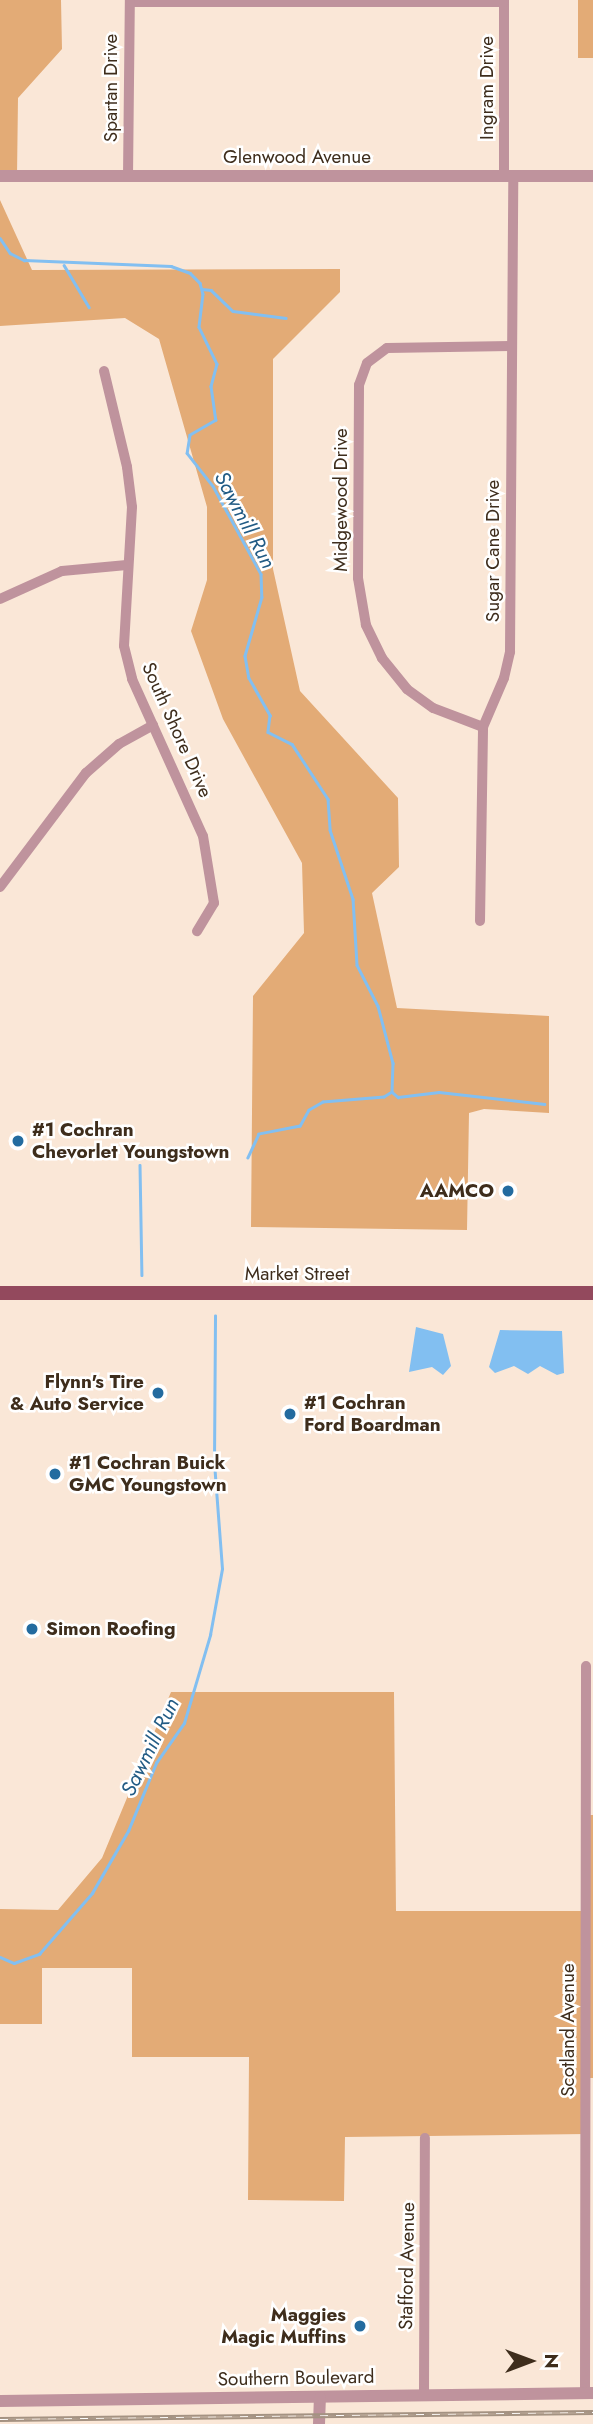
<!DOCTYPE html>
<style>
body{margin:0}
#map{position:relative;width:593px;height:2424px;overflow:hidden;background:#fae7d7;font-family:Jost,sans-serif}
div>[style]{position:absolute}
.green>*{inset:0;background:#e3ab76;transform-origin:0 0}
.water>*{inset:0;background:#82bff1}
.stream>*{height:2.5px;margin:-1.25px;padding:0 1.25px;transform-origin:1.25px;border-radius:1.25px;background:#82bff1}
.minor>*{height:10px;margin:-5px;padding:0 5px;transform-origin:5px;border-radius:5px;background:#bf939d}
.tertiary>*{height:12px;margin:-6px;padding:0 6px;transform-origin:6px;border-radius:6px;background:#bf939d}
.primary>*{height:14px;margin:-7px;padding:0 7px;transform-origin:7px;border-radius:7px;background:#93495d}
.rail>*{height:5px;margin-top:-2.5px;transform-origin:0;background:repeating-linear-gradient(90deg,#fff 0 8px,#a49282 0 16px);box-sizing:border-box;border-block:2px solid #a49282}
.dots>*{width:19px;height:19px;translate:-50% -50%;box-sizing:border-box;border:4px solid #fff;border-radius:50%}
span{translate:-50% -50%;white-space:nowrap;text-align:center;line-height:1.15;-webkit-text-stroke:5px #fff;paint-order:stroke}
.street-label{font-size:19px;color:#3e2d1c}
.poi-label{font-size:19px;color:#3e2d1c;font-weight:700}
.left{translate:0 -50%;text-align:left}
.right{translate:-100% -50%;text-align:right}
.water-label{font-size:21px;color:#235c85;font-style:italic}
.north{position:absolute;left:495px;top:2326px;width:70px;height:70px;-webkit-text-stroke:5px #fff;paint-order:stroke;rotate:90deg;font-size:19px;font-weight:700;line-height:28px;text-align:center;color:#3e2d1c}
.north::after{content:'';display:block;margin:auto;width:24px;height:32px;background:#3e2d1c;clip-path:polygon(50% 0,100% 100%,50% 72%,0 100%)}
</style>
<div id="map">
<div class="green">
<div style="clip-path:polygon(0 0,61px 0,62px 49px,18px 98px,17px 176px,0 176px)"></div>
<div style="left:578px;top:0;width:15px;height:58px"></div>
<div style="clip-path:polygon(0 200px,32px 270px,340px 269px,340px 292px,273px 359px,273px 569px,300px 691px,398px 798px,399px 867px,372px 893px,397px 1008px,549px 1016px,549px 1113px,484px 1109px,469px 1113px,467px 1230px,251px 1227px,253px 996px,304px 933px,302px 863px,223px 719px,191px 631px,207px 580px,207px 507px,159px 339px,125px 318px,0 326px)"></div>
<div style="clip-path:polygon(171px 1692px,394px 1692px,396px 1911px,586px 1911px,586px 1815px,593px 1815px,593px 2078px,586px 2078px,586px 2134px,345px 2137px,344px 2201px,248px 2200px,249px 2057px,132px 2057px,132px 1968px,42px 1968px,42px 2024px,0 2024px,0 1909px,58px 1910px,102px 1858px)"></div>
</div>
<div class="water">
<div style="clip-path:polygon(416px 1327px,443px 1334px,451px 1366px,443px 1375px,432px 1367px,409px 1372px)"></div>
<div style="clip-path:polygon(500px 1330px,562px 1331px,564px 1373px,557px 1375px,540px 1366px,528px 1374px,514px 1366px,495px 1373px,489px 1367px)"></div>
</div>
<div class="stream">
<div style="left:0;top:238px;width:18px;rotate:56deg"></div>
<div style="left:10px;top:253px;width:16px;rotate:27deg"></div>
<div style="left:24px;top:260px;width:147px;rotate:2.3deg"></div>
<div style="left:171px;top:266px;width:20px;rotate:20deg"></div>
<div style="left:190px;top:273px;width:14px;rotate:45deg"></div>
<div style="left:200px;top:283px;width:11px;rotate:75deg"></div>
<div style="left:203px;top:294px;width:33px;rotate:97deg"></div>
<div style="left:199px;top:327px;width:41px;rotate:64.1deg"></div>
<div style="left:217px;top:364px;width:23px;rotate:105deg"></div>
<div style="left:211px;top:386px;width:34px;rotate:82deg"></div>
<div style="left:216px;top:420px;width:30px;rotate:150deg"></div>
<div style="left:190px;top:435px;width:18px;rotate:99deg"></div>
<div style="left:187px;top:453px;width:42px;rotate:51.8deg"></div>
<div style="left:213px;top:486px;width:100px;rotate:61.4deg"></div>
<div style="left:261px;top:574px;width:23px;rotate:88deg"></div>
<div style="left:262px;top:597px;width:61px;rotate:106.1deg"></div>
<div style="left:245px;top:656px;width:22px;rotate:80deg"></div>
<div style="left:249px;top:678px;width:43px;rotate:60.4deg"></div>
<div style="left:270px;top:715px;width:17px;rotate:97deg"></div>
<div style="left:268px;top:732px;width:27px;rotate:27deg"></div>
<div style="left:292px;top:744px;width:66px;rotate:56.8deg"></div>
<div style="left:328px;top:799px;width:31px;rotate:86deg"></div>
<div style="left:330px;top:830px;width:73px;rotate:71.6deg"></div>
<div style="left:353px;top:899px;width:66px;rotate:86.5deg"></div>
<div style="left:357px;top:965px;width:46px;rotate:62.9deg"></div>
<div style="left:378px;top:1006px;width:59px;rotate:75.3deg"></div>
<div style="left:393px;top:1063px;width:29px;rotate:92deg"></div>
<div style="left:392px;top:1092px;width:9px;rotate:148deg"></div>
<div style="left:384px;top:1097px;width:61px;rotate:175.3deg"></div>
<div style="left:323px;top:1102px;width:16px;rotate:150deg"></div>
<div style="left:309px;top:1110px;width:18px;rotate:119deg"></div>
<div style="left:300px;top:1126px;width:42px;rotate:169deg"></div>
<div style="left:259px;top:1134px;width:26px;rotate:115deg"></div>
<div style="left:64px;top:265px;width:49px;rotate:59.2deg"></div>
<div style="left:202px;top:289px;width:9px;rotate:6deg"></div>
<div style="left:211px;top:290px;width:30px;rotate:44deg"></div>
<div style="left:233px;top:311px;width:53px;rotate:7.5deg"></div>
<div style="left:392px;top:1092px;width:8px;rotate:40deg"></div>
<div style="left:398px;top:1097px;width:41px;rotate:-7deg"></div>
<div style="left:439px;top:1092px;width:106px;rotate:6.5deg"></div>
<div style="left:140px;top:1165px;width:110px;rotate:89deg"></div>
<div style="left:0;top:1957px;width:15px;rotate:23deg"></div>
<div style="left:14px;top:1963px;width:27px;rotate:-20deg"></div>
<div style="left:39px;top:1954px;width:81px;rotate:-49deg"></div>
<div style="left:92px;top:1893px;width:72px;rotate:-59.9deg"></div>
<div style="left:128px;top:1831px;width:74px;rotate:-67.6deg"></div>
<div style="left:156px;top:1763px;width:49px;rotate:-55deg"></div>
<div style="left:184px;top:1723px;width:92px;rotate:-73.5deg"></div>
<div style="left:210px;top:1635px;width:67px;rotate:-79.7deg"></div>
<div style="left:222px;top:1569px;width:107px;rotate:-94.3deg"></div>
<div style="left:214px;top:1462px;width:146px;rotate:-89.6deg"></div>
</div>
<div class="minor">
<div style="left:504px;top:0;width:177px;rotate:90deg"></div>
<div style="left:130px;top:2px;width:374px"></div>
<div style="left:128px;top:177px;width:177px;rotate:-89.4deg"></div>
<div style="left:104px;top:371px;width:99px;rotate:76.5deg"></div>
<div style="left:127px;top:467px;width:40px;rotate:82.9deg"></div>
<div style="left:132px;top:507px;width:139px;rotate:93.3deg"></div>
<div style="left:124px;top:646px;width:34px;rotate:76deg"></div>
<div style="left:132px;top:679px;width:172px;rotate:65.7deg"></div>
<div style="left:203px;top:836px;width:68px;rotate:80.7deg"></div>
<div style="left:214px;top:903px;width:33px;rotate:121deg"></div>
<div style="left:0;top:599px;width:68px;rotate:-24.3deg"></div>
<div style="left:62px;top:571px;width:65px;rotate:-5.3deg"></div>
<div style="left:483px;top:727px;width:53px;rotate:-159.2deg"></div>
<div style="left:433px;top:708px;width:32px;rotate:-144deg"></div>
<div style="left:407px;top:689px;width:40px;rotate:-129deg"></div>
<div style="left:382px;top:658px;width:37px;rotate:-116deg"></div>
<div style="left:366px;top:625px;width:48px;rotate:-99.7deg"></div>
<div style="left:358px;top:578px;width:193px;rotate:-89.7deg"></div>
<div style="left:359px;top:385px;width:23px;rotate:-70deg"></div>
<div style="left:367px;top:363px;width:25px;rotate:-37deg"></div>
<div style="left:387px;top:348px;width:125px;rotate:-0.9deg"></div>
<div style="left:0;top:887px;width:143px;rotate:-53deg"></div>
<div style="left:86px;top:773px;width:44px;rotate:-41.3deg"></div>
<div style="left:119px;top:744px;width:39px;rotate:-29deg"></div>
<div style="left:480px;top:921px;width:194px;rotate:-89.1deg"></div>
<div style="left:483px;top:727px;width:53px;rotate:-66.8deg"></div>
<div style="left:504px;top:678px;width:27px;rotate:-77deg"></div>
<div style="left:510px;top:652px;width:475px;rotate:-89.6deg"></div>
<div style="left:585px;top:2393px;width:727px;rotate:-89.92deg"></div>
<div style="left:424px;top:2395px;width:257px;rotate:-89.8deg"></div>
</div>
<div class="tertiary">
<div style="left:0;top:176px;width:593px"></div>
<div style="left:0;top:2401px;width:593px;rotate:-0.77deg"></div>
<div style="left:319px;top:2424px;width:26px;rotate:-88deg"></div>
</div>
<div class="primary">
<div style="left:0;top:1293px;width:593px"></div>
</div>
<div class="rail">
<div style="left:0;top:2419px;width:593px;rotate:-0.68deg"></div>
</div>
<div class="dots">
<div style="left:18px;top:1141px;background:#236b9f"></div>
<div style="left:508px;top:1191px;background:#236b9f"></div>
<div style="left:158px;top:1393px;background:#236b9f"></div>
<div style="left:290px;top:1414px;background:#236b9f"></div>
<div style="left:55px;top:1474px;background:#236b9f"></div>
<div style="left:32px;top:1629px;background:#236b9f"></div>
<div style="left:360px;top:2326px;background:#236b9f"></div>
</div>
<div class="street-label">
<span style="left:111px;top:88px;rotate:-90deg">Spartan Drive</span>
<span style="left:487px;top:88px;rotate:-90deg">Ingram Drive</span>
<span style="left:297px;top:157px">Glenwood Avenue</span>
<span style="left:341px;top:500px;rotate:-90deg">Midgewood Drive</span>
<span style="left:493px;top:551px;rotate:-90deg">Sugar Cane Drive</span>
<span style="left:177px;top:730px;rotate:66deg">South Shore Drive</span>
<span style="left:297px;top:1274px">Market Street</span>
<span style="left:568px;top:2030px;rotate:-90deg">Scotland Avenue</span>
<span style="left:407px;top:2266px;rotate:-89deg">Stafford Avenue</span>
<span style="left:296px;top:2378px;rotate:-1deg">Southern Boulevard</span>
</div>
<div class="poi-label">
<span class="left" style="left:32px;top:1141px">#1 Cochran<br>Chevorlet Youngstown</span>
<span class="right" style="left:494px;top:1191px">AAMCO</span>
<span class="right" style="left:144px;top:1393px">Flynn's Tire<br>&amp; Auto Service</span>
<span class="left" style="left:304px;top:1414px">#1 Cochran<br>Ford Boardman</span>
<span class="left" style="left:69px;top:1474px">#1 Cochran Buick<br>GMC Youngstown</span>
<span class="left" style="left:46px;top:1629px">Simon Roofing</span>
<span class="right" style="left:346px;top:2326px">Maggies<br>Magic Muffins</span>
</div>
<div class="water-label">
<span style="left:245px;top:520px;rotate:62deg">Sawmill Run</span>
<span style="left:150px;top:1747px;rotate:-64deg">Sawmill Run</span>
</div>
<div class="north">N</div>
</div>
